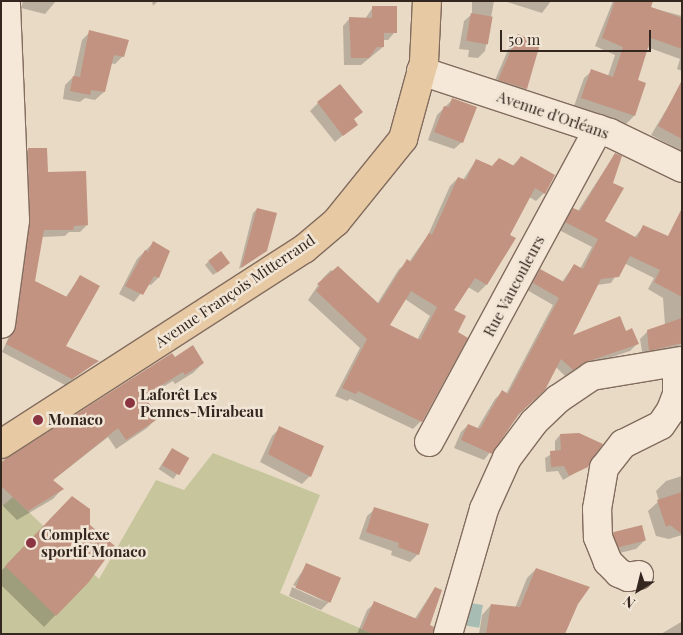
<!DOCTYPE html>
<meta charset="utf-8">
<style>
body{margin:0}
#map{position:relative;width:683px;height:635px;overflow:hidden;background:#e9dac6;font-family:"Playfair Display",serif}
div>[style]{position:absolute}
.green>*{inset:0;background:#c6c59c}
.water>*{inset:0;background:#a7bdb4;transform-origin:0 0}
.shadow>*{inset:0;background:#0003;transform-origin:0 0}
.building>*{inset:0;background:#c29381;transform-origin:0 0}
.roads{filter:drop-shadow(1px 0 #826c5e) drop-shadow(-1px 0 #826c5e) drop-shadow(0 1px #826c5e) drop-shadow(0 -1px #826c5e)}
.minor>*{height:28px;margin:-14px;padding:0 14px;transform-origin:14px;border-radius:14px;background:#f5e8d9}
.major>*{height:28px;margin:-14px;padding:0 14px;transform-origin:14px;border-radius:14px;background:#e7c9a3}
.dots>*{width:14px;height:14px;translate:-50% -50%;box-sizing:border-box;border:2px solid #f1e5d5;border-radius:50%}
span{translate:-50% -50%;white-space:nowrap;text-align:center;line-height:1.15;-webkit-text-stroke:5px #f1e5d5;paint-order:stroke}
.street-label{font-size:15px;color:#342720}
.poi-label{font-size:15px;color:#342720;font-weight:700}
.left{translate:0 -50%;text-align:left}
.frame{position:absolute;inset:0;border:2px solid #342720;pointer-events:none}
.north{position:absolute;left:613px;top:565px;width:50px;height:50px;-webkit-text-stroke:4px #f1e5d5;paint-order:stroke;rotate:216deg;font-size:14px;font-weight:700;line-height:20px;text-align:center;color:#342720}
.north::after{content:'';display:block;margin:auto;width:18px;height:22px;background:#342720;clip-path:polygon(50% 0,100% 100%,50% 72%,0 100%)}
.scale{position:absolute;left:500px;top:30px;width:151px;height:22px;box-sizing:border-box;border:2px solid #342720;border-top:0;padding-left:6px;font-size:15px;line-height:18px;white-space:nowrap;color:#342720;-webkit-text-stroke:4px #f1e5d5;paint-order:stroke}
</style>
<div id="map">
<div class="green">
<div style="clip-path:polygon(213px 453px,320px 495px,280px 593px,373px 634px,1px 634px,1px 507px,13px 497px,99px 579px,156px 480px,184px 490px)"></div>
</div>
<div class="water">
<div style="left:470px;top:603px;width:13px;height:23px;rotate:9deg"></div>
</div>
<div class="shadow">
<div style="clip-path:polygon(23px 1px,56px 1px,45px 14px,21px 8px)"></div>
<div style="clip-path:polygon(152px 1px,158px 1px,153px 6px)"></div>
<div style="clip-path:polygon(472px 1px,494px 1px,485px 51px,478px 58px,468px 57px,469px 50px,459px 49px,464px 21px,472px 14px)"></div>
<div style="clip-path:polygon(504px 1px,551px 1px,542px 13px)"></div>
<div style="clip-path:polygon(613px 1px,627px 1px,682px 16px,682px 71px,677px 69px,680px 59px,647px 47px,636px 81px,645px 84px,634px 116px,626px 124px,574px 106px,584px 78px,592px 71px,608px 76px,615px 55px,595px 46px)"></div>
<div style="clip-path:polygon(373px 7px,395px 32px,388px 40px,383px 40px,383px 47px,361px 65px,344px 65px,343px 26px,350px 18px,365px 19px)"></div>
<div style="clip-path:polygon(90px 32px,123px 56px,115px 64px,110px 63px,104px 92px,95px 100px,85px 98px,80px 102px,63px 99px,65px 85px,74px 76px,82px 40px)"></div>
<div style="clip-path:polygon(518px 36px,538px 44px,526px 89px,518px 96px,492px 87px,511px 43px)"></div>
<div style="clip-path:polygon(674px 97px,682px 113px,682px 151px,651px 135px)"></div>
<div style="clip-path:polygon(453px 99px,462px 142px,454px 149px,428px 140px,437px 115px)"></div>
<div style="clip-path:polygon(318px 103px,353px 120px,356px 124px,335px 142px,310px 111px)"></div>
<div style="clip-path:polygon(28px 150px,87px 225px,80px 232px,69px 232px,65px 236px,42px 237px,34px 281px,65px 298px,80px 277px,64px 346px,97px 361px,65px 385px,2px 352px,10px 334px,24px 230px,21px 156px)"></div>
<div style="clip-path:polygon(615px 154px,604px 222px,634px 238px,643px 227px,682px 246px,682px 343px,677px 348px,643px 357px,640px 339px,648px 331px,665px 325px,663px 298px,648px 289px,654px 278px,624px 263px,611px 283px,597px 285px,571px 337px,626px 333px,637px 344px,630px 351px,581px 367px,565px 376px,556px 367px,484px 460px,454px 448px,461px 432px,468px 425px,477px 429px,495px 399px,502px 392px,506px 394px,553px 305px,527px 290px,534px 277px,541px 270px,562px 282px,574px 265px,580px 269px,592px 247px,559px 230px,566px 216px,573px 209px,578px 211px)"></div>
<div style="clip-path:polygon(evenodd,521px 157px,544px 193px,536px 201px,529px 197px,509px 235px,515px 239px,486px 285px,478px 293px,468px 287px,452px 310px,456px 333px,421px 421px,413px 429px,350px 399px,347px 401px,335px 396px,360px 348px,308px 300px,323px 278px,331px 270px,377px 304px,399px 269px,409px 262px,428px 235px,450px 186px,458px 178px,463px 180px,476px 160px,492px 167px,512px 166px,521px 157px,405px 299px,430px 316px,417px 340px,388px 326px,405px 299px)"></div>
<div style="clip-path:polygon(257px 209px,266px 251px,239px 269px,253px 213px)"></div>
<div style="clip-path:polygon(153px 243px,158px 278px,151px 285px,148px 284px,134px 302px,119px 294px,137px 259px)"></div>
<div style="clip-path:polygon(209px 261px,225px 267px,213px 275px,205px 265px)"></div>
<div style="clip-path:polygon(174px 358px,203px 363px,193px 373px,175px 384px,173px 381px,144px 398px,157px 418px,147px 428px,116px 449px,108px 437px,52px 481px,62px 489px,53px 499px,17px 520px,1px 504px,1px 464px)"></div>
<div style="clip-path:polygon(280px 428px,310px 476px,302px 484px,260px 462px,272px 436px)"></div>
<div style="clip-path:polygon(560px 435px,587px 466px,563px 480px,558px 471px,546px 472px,545px 458px,555px 452px,555px 441px)"></div>
<div style="left:172px;top:449px;width:18px;height:24px;rotate:34deg"></div>
<div style="clip-path:polygon(682px 476px,682px 535px,669px 539px,656px 536px,648px 511px,659px 501px,656px 491px,666px 481px)"></div>
<div style="clip-path:polygon(73px 498px,87px 582px,44px 627px,1px 585px,1px 571px)"></div>
<div style="clip-path:polygon(375px 509px,418px 554px,410px 562px,391px 555px,392px 551px,359px 539px,367px 516px)"></div>
<div style="clip-path:polygon(614px 534px,644px 541px,636px 549px,611px 555px,606px 542px)"></div>
<div style="clip-path:polygon(307px 564px,329px 602px,321px 610px,289px 596px,292px 587px,327px 603px,293px 585px)"></div>
<div style="clip-path:polygon(536px 569px,516px 634px,479px 634px,482px 615px,491px 605px,515px 608px,527px 578px)"></div>
<div style="clip-path:polygon(435px 588px,428px 627px,432px 634px,357px 634px,367px 610px,375px 603px,414px 620px)"></div>
<div style="clip-path:polygon(681px 622px,682px 634px,661px 634px)"></div>
</div>
<div class="building">
<div style="clip-path:polygon(615px 1px,653px 1px,651px 7px,682px 18px,682px 49px,651px 38px,638px 80px,646px 83px,635px 116px,581px 98px,591px 69px,613px 77px,623px 47px,602px 38px)"></div>
<div style="clip-path:polygon(372px 6px,397px 6px,397px 33px,384px 33px,384px 47px,377px 47px,369px 58px,351px 58px,349px 17px,372px 18px)"></div>
<div style="left:471px;top:13px;width:22px;height:28px;rotate:10deg"></div>
<div style="clip-path:polygon(89px 30px,129px 40px,124px 57px,114px 55px,105px 92px,91px 90px,90px 95px,70px 91px,73px 76px,80px 77px)"></div>
<div style="clip-path:polygon(518px 34px,540px 44px,527px 89px,498px 80px)"></div>
<div style="clip-path:polygon(682px 80px,682px 139px,658px 126px)"></div>
<div style="clip-path:polygon(340px 84px,363px 112px,354px 119px,358px 125px,343px 136px,317px 102px)"></div>
<div style="clip-path:polygon(452px 98px,477px 107px,463px 143px,434px 132px,444px 106px,449px 107px)"></div>
<div style="clip-path:polygon(28px 148px,47px 148px,48px 172px,86px 171px,88px 225px,74px 226px,73px 230px,44px 230px,35px 281px,67px 297px,80px 275px,100px 286px,66px 346px,99px 361px,72px 379px,6px 344px,16px 326px,30px 222px)"></div>
<div style="clip-path:polygon(615px 153px,622px 156px,613px 183px,624px 188px,605px 221px,637px 238px,643px 225px,668px 236px,682px 208px,682px 297px,654px 282px,660px 270px,630px 256px,619px 277px,601px 279px,573px 335px,620px 316px,626px 331px,632px 328px,639px 344px,589px 361px,573px 370px,561px 359px,545px 390px,518px 415px,492px 454px,461px 440px,468px 424px,480px 429px,502px 390px,508px 394px,559px 298px,533px 283px,540px 269px,564px 282px,574px 264px,583px 269px,598px 239px,565px 222px,573px 208px,580px 211px)"></div>
<div style="clip-path:polygon(evenodd,521px 156px,555px 175px,545px 194px,535px 188px,510px 235px,516px 238px,487px 285px,475px 278px,454px 310px,466px 316px,458px 332px,468px 338px,422px 422px,358px 391px,356px 394px,342px 388px,367px 339px,316px 291px,320px 286px,317px 284px,338px 266px,379px 304px,407px 259px,411px 262px,429px 233px,432px 235px,458px 177px,466px 180px,476px 159px,492px 166px,499px 158px,514px 166px,521px 156px,411px 291px,437px 307px,420px 340px,390px 325px,411px 291px)"></div>
<div style="clip-path:polygon(257px 208px,277px 213px,267px 251px,241px 268px)"></div>
<div style="clip-path:polygon(153px 241px,170px 251px,159px 278px,154px 276px,143px 295px,125px 286px,145px 250px,148px 252px)"></div>
<div style="left:221px;top:251px;width:15px;height:16px;rotate:53deg"></div>
<div style="clip-path:polygon(682px 318px,682px 343px,649px 351px,647px 330px)"></div>
<div style="clip-path:polygon(193px 345px,204px 363px,185px 375px,183px 372px,144px 396px,159px 418px,126px 440px,118px 428px,53px 480px,64px 489px,28px 511px,1px 486px,1px 462px,172px 353px,175px 357px)"></div>
<div style="clip-path:polygon(279px 426px,324px 446px,311px 477px,268px 454px)"></div>
<div style="clip-path:polygon(579px 433px,603px 444px,588px 467px,569px 476px,564px 466px,551px 467px,550px 451px,561px 450px,560px 434px)"></div>
<div style="left:172px;top:448px;width:20px;height:20px;rotate:30deg"></div>
<div style="clip-path:polygon(682px 492px,682px 534px,670px 525px,666px 527px,657px 500px)"></div>
<div style="clip-path:polygon(72px 496px,90px 509px,90px 525px,115px 546px,88px 583px,56px 616px,5px 566px)"></div>
<div style="clip-path:polygon(374px 507px,429px 524px,419px 555px,398px 547px,399px 543px,366px 532px)"></div>
<div style="left:642px;top:525px;width:16px;height:30px;rotate:76deg"></div>
<div style="left:306px;top:563px;width:38px;height:27px;rotate:23deg"></div>
<div style="clip-path:polygon(536px 568px,590px 587px,578px 604px,565px 634px,486px 634px,491px 604px,520px 607px)"></div>
<div style="clip-path:polygon(435px 587px,442px 590px,430px 625px,434px 627px,433px 634px,373px 634px,362px 629px,374px 601px,417px 619px)"></div>
</div>
<div class="roads">
<div class="minor">
<div style="left:421px;top:71px;width:199px;rotate:18.2deg"></div>
<div style="left:610px;top:133px;width:80px;rotate:25.9deg"></div>
<div style="left:1px;top:324px;width:105px;rotate:-82.3deg"></div>
<div style="left:15px;top:220px;width:219px;rotate:-92.4deg"></div>
<div style="left:429px;top:442px;width:356px;rotate:-61.6deg"></div>
<div style="left:639px;top:575px;width:11px;rotate:170deg"></div>
<div style="left:628px;top:577px;width:10px;rotate:-156deg"></div>
<div style="left:619px;top:573px;width:16px;rotate:-135deg"></div>
<div style="left:608px;top:562px;width:27px;rotate:-112deg"></div>
<div style="left:598px;top:537px;width:28px;rotate:-92deg"></div>
<div style="left:597px;top:509px;width:42px;rotate:-80.3deg"></div>
<div style="left:604px;top:468px;width:31px;rotate:-52deg"></div>
<div style="left:623px;top:444px;width:42px;rotate:-26.6deg"></div>
<div style="left:661px;top:425px;width:18px;rotate:-56deg"></div>
<div style="left:671px;top:410px;width:17px;rotate:-69deg"></div>
<div style="left:677px;top:394px;width:31px;rotate:-90deg"></div>
<div style="left:448px;top:634px;width:130px;rotate:-73.9deg"></div>
<div style="left:484px;top:509px;width:56px;rotate:-65.7deg"></div>
<div style="left:507px;top:458px;width:45px;rotate:-53.1deg"></div>
<div style="left:534px;top:422px;width:33px;rotate:-44deg"></div>
<div style="left:558px;top:399px;width:41px;rotate:-34.1deg"></div>
<div style="left:592px;top:376px;width:91px;rotate:-9.5deg"></div>
</div>
<div class="major">
<div style="left:1px;top:444px;width:360px;rotate:-32.8deg"></div>
<div style="left:304px;top:249px;width:42px;rotate:-40.2deg"></div>
<div style="left:336px;top:222px;width:107px;rotate:-51.1deg"></div>
<div style="left:403px;top:139px;width:80px;rotate:-74.7deg"></div>
<div style="left:424px;top:62px;width:61px;rotate:-87.2deg"></div>
</div>
</div>
<div class="dots">
<div style="left:130px;top:403px;background:#8a3541"></div>
<div style="left:38px;top:420px;background:#8a3541"></div>
<div style="left:31px;top:543px;background:#8a3541"></div>
</div>
<div class="street-label">
<span style="left:553px;top:115px;rotate:19deg">Avenue d'Orléans</span>
<span style="left:514px;top:286px;rotate:-62deg">Rue Vaucouleurs</span>
<span style="left:235px;top:291px;rotate:-34deg">Avenue François Mitterrand</span>
</div>
<div class="poi-label">
<span class="left" style="left:140px;top:403px">Laforêt Les<br>Pennes-Mirabeau</span>
<span class="left" style="left:48px;top:420px">Monaco</span>
<span class="left" style="left:41px;top:543px">Complexe<br>sportif Monaco</span>
</div>
<div class="frame"></div>
<div class="north">N</div>
<div class="scale">50 m</div>
</div>
